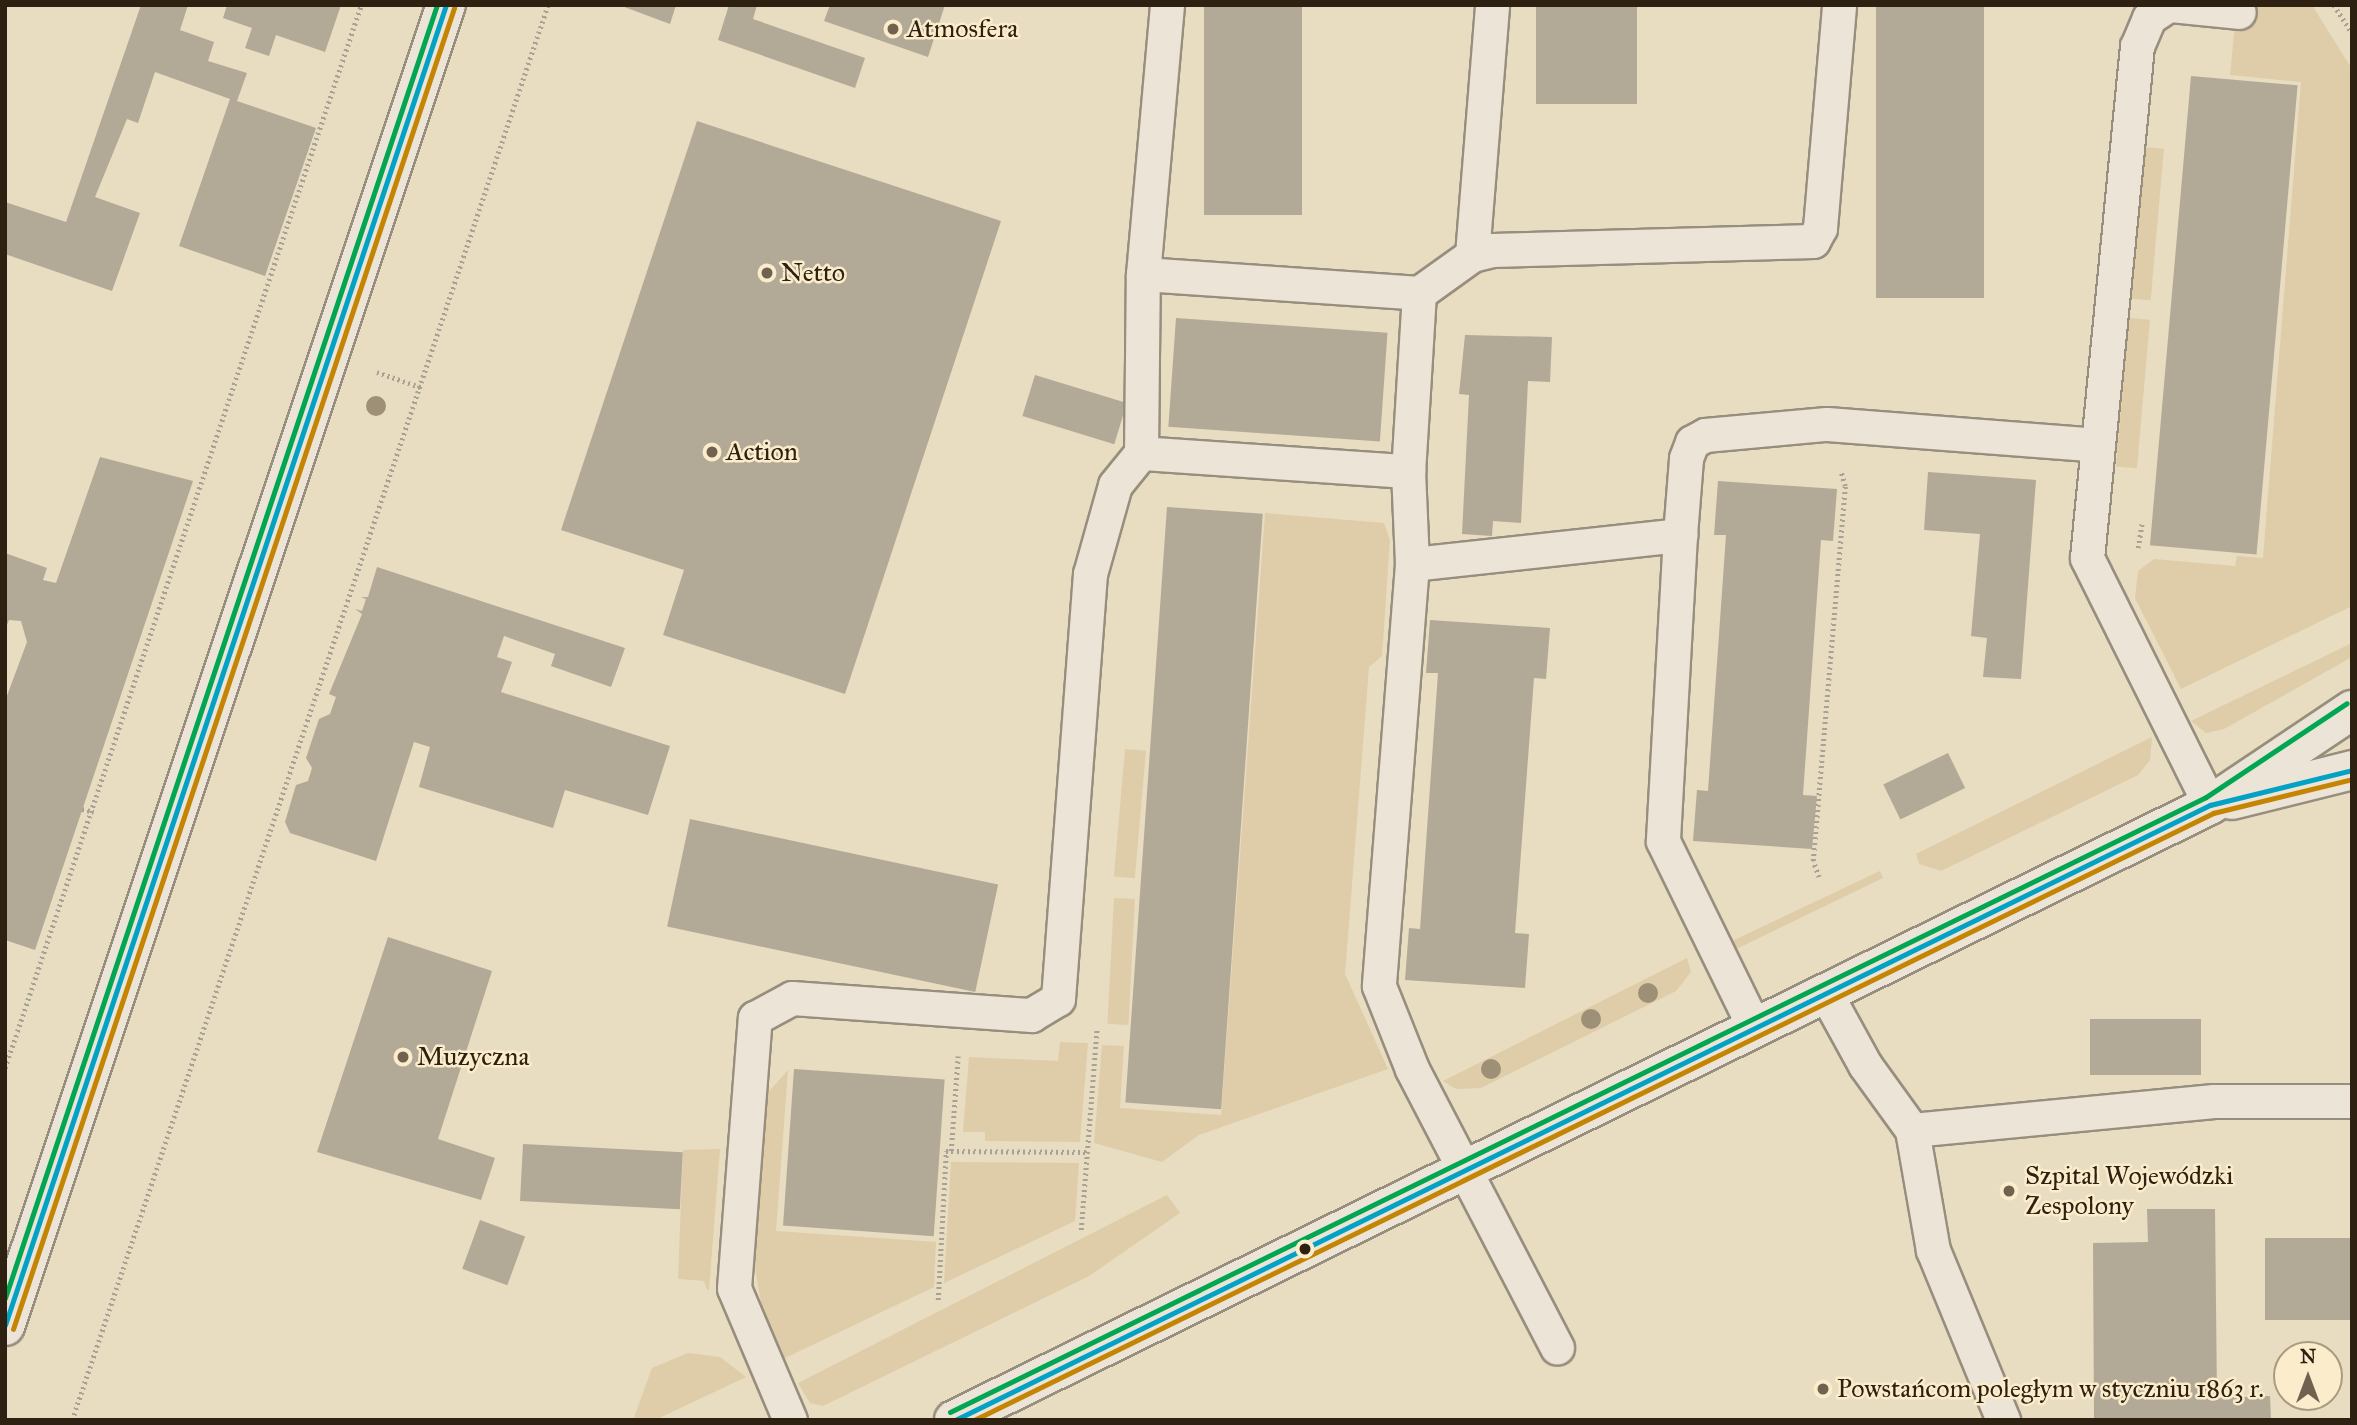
<!DOCTYPE html>
<meta charset="utf-8">
<style>
body{margin:0}
#map{position:relative;width:2357px;height:1425px;overflow:hidden;background:#e8dcc1;font-family:"IM FELL Great Primer",serif}
div>[style]{position:absolute}
.green>*{inset:0;background:#dfcda9;transform-origin:0 0}
.building>*{inset:0;background:#b3a997;transform-origin:0 0}
.path>*{height:4.5px;margin-top:-2.25px;transform-origin:0;background:repeating-linear-gradient(90deg,#a7a196 0 2px,transparent 0 5.5px)}
.roads{filter:drop-shadow(2px 0 #978e7d) drop-shadow(-2px 0 #978e7d) drop-shadow(0 2px #978e7d) drop-shadow(0 -2px #978e7d)}
.service>*{height:33px;margin:-16.5px;padding:0 16.5px;transform-origin:16.5px;border-radius:16.5px;background:#ebe4d7}
.tertiary>*{height:38px;margin:-19px;padding:0 19px;transform-origin:19px;border-radius:19px;background:#ebe4d7}
.bus-1>*{height:5px;margin:-2.5px;padding:0 2.5px;transform-origin:2.5px;border-radius:2.5px;background:#02a2c5}
.bus-2>*{height:5px;margin:-2.5px;padding:0 2.5px;transform-origin:2.5px;border-radius:2.5px;background:#c58504}
.bus-3>*{height:5px;margin:-2.5px;padding:0 2.5px;transform-origin:2.5px;border-radius:2.5px;background:#00a651}
.trees>*{width:20px;height:20px;margin:-10px;border-radius:50%;background:#9e9076}
.dots>*{width:19px;height:19px;translate:-50% -50%;box-sizing:border-box;border:4px solid #fbeccc;border-radius:50%}
span{translate:-50% -50%;white-space:nowrap;text-align:center;line-height:1.15;-webkit-text-stroke:5px #fbeccc;paint-order:stroke}
.poi-label{font-size:26px;color:#2f2111}
.left{translate:0 -50%;text-align:left}
.frame{position:absolute;inset:0;border:7px solid #2f2111;pointer-events:none}
.north{position:absolute;left:2273px;top:1341px;width:70px;height:70px;box-sizing:border-box;background:#fbeccc;border:2px solid #a99b81;border-radius:50%;rotate:0deg;font-size:19px;font-weight:700;line-height:28px;text-align:center;color:#2f2111}
.north::after{content:'';display:block;margin:auto;width:24px;height:32px;background:#70624f;clip-path:polygon(50% 0,100% 100%,50% 72%,0 100%)}
</style>
<div id="map">
<div class="green">
<div style="clip-path:polygon(2237px 5px,2312px 5px,2352px 69px,2352px 606px,2181px 689px,2135px 598px,2138px 571px,2154px 559px,2235px 566px,2237px 556px,2263px 558px,2301px 82px,2230px 75px)"></div>
<div style="left:2143px;top:147px;width:21px;height:152px;rotate:5deg"></div>
<div style="left:2129px;top:318px;width:21px;height:149px;rotate:5deg"></div>
<div style="clip-path:polygon(1265px 513px,1384px 523px,1390px 540px,1382px 656px,1369px 667px,1345px 974px,1388px 1069px,1199px 1135px,1162px 1162px,1094px 1143px,1102px 1045px,1124px 1046px,1120px 1108px,1221px 1115px)"></div>
<div style="clip-path:polygon(2352px 643px,2352px 657px,2224px 729px,2206px 733px,2191px 721px)"></div>
<div style="clip-path:polygon(2152px 737px,2150px 760px,2138px 775px,1941px 871px,1919px 864px,1916px 854px)"></div>
<div style="left:1125px;top:749px;width:21px;height:128px;rotate:5deg"></div>
<div style="clip-path:polygon(1880px 871px,1883px 878px,1732px 951px,1728px 943px)"></div>
<div style="left:1114px;top:898px;width:21px;height:126px;rotate:3deg"></div>
<div style="clip-path:polygon(1687px 958px,1691px 972px,1676px 991px,1481px 1088px,1456px 1089px,1443px 1081px)"></div>
<div style="clip-path:polygon(1060px 1042px,1088px 1043px,1080px 1142px,985px 1141px,985px 1132px,963px 1132px,969px 1057px,1058px 1061px)"></div>
<div style="clip-path:polygon(788px 1070px,776px 1231px,936px 1242px,934px 1287px,783px 1359px,762px 1309px,753px 1255px,764px 1097px)"></div>
<div style="clip-path:polygon(720px 1149px,709px 1290px,707px 1290px,704px 1281px,678px 1279px,683px 1150px)"></div>
<div style="clip-path:polygon(951px 1162px,1079px 1163px,1075px 1221px,944px 1283px)"></div>
<div style="clip-path:polygon(1167px 1195px,1180px 1213px,1089px 1276px,823px 1406px,810px 1403px,798px 1383px)"></div>
<div style="clip-path:polygon(688px 1353px,720px 1357px,746px 1377px,655px 1420px,633px 1420px,652px 1368px)"></div>
</div>
<div class="building">
<div style="clip-path:polygon(141px 5px,188px 5px,180px 30px,214px 42px,208px 61px,247px 73px,237px 101px,316px 128px,265px 276px,179px 246px,230px 99px,155px 72px,138px 123px,127px 119px,95px 197px,140px 213px,112px 291px,5px 254px,5px 202px,66px 222px)"></div>
<div style="clip-path:polygon(227px 5px,341px 5px,325px 52px,276px 35px,269px 56px,245px 48px,252px 28px,223px 18px)"></div>
<div style="clip-path:polygon(619px 5px,676px 5px,670px 24px)"></div>
<div style="clip-path:polygon(729px 5px,757px 5px,753px 19px,865px 58px,855px 88px,718px 40px)"></div>
<div style="clip-path:polygon(830px 5px,945px 5px,928px 57px,824px 21px)"></div>
<div style="left:1204px;top:5px;width:98px;height:210px"></div>
<div style="left:1536px;top:5px;width:101px;height:99px"></div>
<div style="left:1876px;top:5px;width:108px;height:293px"></div>
<div style="left:2191px;top:76px;width:107px;height:471px;rotate:5deg"></div>
<div style="clip-path:polygon(697px 121px,1001px 221px,845px 694px,663px 635px,684px 570px,561px 530px)"></div>
<div style="left:1176px;top:318px;width:212px;height:109px;rotate:4deg"></div>
<div style="clip-path:polygon(1465px 335px,1552px 337px,1550px 382px,1528px 381px,1521px 523px,1493px 521px,1492px 536px,1462px 534px,1469px 395px,1459px 394px)"></div>
<div style="left:1035px;top:375px;width:96px;height:43px;rotate:17deg"></div>
<div style="clip-path:polygon(100px 457px,193px 481px,35px 950px,5px 940px,5px 701px,27px 642px,21px 621px,9px 620px,5px 630px,5px 553px,47px 568px,43px 580px,56px 583px)"></div>
<div style="clip-path:polygon(1928px 472px,2036px 480px,2021px 679px,1983px 677px,1987px 638px,1971px 636px,1980px 534px,1924px 530px)"></div>
<div style="clip-path:polygon(1718px 481px,1837px 489px,1833px 541px,1821px 540px,1803px 795px,1817px 796px,1812px 849px,1693px 841px,1697px 790px,1708px 791px,1726px 535px,1714px 535px)"></div>
<div style="left:1167px;top:507px;width:96px;height:597px;rotate:4deg"></div>
<div style="clip-path:polygon(377px 567px,625px 648px,611px 687px,551px 666px,555px 654px,504px 636px,497px 657px,512px 662px,501px 692px,670px 746px,648px 815px,565px 790px,553px 828px,419px 787px,430px 747px,414px 742px,376px 861px,290px 833px,285px 822px,296px 785px,308px 781px,312px 768px,306px 758px,319px 719px,330px 714px,336px 697px,329px 694px,362px 614px,355px 609px,362px 611px,366px 599px,361px 597px,368px 597px)"></div>
<div style="clip-path:polygon(1430px 620px,1550px 628px,1546px 679px,1534px 678px,1515px 933px,1529px 934px,1525px 988px,1405px 980px,1409px 928px,1420px 929px,1438px 673px,1426px 673px)"></div>
<div style="left:1948px;top:753px;width:39px;height:72px;rotate:64deg"></div>
<div style="left:690px;top:819px;width:315px;height:110px;rotate:12deg"></div>
<div style="clip-path:polygon(388px 937px,492px 971px,438px 1139px,495px 1158px,481px 1200px,317px 1152px)"></div>
<div style="left:2201px;top:1019px;width:56px;height:111px;rotate:90deg"></div>
<div style="left:794px;top:1069px;width:151px;height:157px;rotate:4deg"></div>
<div style="left:523px;top:1144px;width:160px;height:57px;rotate:3deg"></div>
<div style="clip-path:polygon(2147px 1209px,2215px 1209px,2217px 1398px,2270px 1396px,2271px 1420px,2094px 1420px,2093px 1243px,2148px 1242px)"></div>
<div style="left:480px;top:1220px;width:48px;height:52px;rotate:20deg"></div>
<div style="left:2352px;top:1238px;width:82px;height:87px;rotate:90deg"></div>
</div>
<div class="path">
<div style="left:2334px;top:5px;width:33px;rotate:57deg"></div>
<div style="left:377px;top:372px;width:46px;rotate:19.2deg"></div>
<div style="left:2138px;top:548px;width:26px;rotate:-81deg"></div>
<div style="left:82px;top:809px;width:12px;rotate:14deg"></div>
<div style="left:1819px;top:877px;width:17px;rotate:-111deg"></div>
<div style="left:1813px;top:861px;width:376px;rotate:-85.1deg"></div>
<div style="left:1845px;top:486px;width:15px;rotate:-106deg"></div>
<div style="left:5px;top:1068px;width:1121px;rotate:-71.48deg"></div>
<div style="left:951px;top:1151px;width:95px;rotate:-85.8deg"></div>
<div style="left:1081px;top:1230px;width:203px;rotate:-85.5deg"></div>
<div style="left:938px;top:1300px;width:149px;rotate:-86.9deg"></div>
<div style="left:946px;top:1151px;width:140px;rotate:0.4deg"></div>
<div style="left:72px;top:1420px;width:1493px;rotate:-71.41deg"></div>
</div>
<div class="roads">
<div class="service">
<div style="left:2168px;top:5px;width:23px;rotate:146deg"></div>
<div style="left:2149px;top:18px;width:30px;rotate:113deg"></div>
<div style="left:2137px;top:46px;width:514px;rotate:95.58deg"></div>
<div style="left:2087px;top:558px;width:276px;rotate:63.5deg"></div>
<div style="left:2170px;top:5px;width:69px;rotate:5.8deg"></div>
<div style="left:1472px;top:255px;width:251px;rotate:-85.4deg"></div>
<div style="left:1143px;top:274px;width:277px;rotate:3.9deg"></div>
<div style="left:1419px;top:293px;width:65px;rotate:-35.6deg"></div>
<div style="left:1472px;top:255px;width:21px;rotate:-14deg"></div>
<div style="left:1492px;top:250px;width:321px;rotate:-1.6deg"></div>
<div style="left:1813px;top:241px;width:15px;rotate:-62deg"></div>
<div style="left:1820px;top:228px;width:224px;rotate:-85.1deg"></div>
<div style="left:1419px;top:293px;width:178px;rotate:93.5deg"></div>
<div style="left:1408px;top:471px;width:93px;rotate:87.5deg"></div>
<div style="left:1412px;top:564px;width:423px;rotate:94.5deg"></div>
<div style="left:1379px;top:986px;width:89px;rotate:68.3deg"></div>
<div style="left:1412px;top:1069px;width:314px;rotate:62.5deg"></div>
<div style="left:1141px;top:453px;width:268px;rotate:3.9deg"></div>
<div style="left:1680px;top:535px;width:77px;rotate:-85.5deg"></div>
<div style="left:1686px;top:458px;width:17px;rotate:-69deg"></div>
<div style="left:1692px;top:442px;width:15px;rotate:-28deg"></div>
<div style="left:1705px;top:435px;width:122px;rotate:-5.2deg"></div>
<div style="left:1827px;top:424px;width:272px;rotate:4.4deg"></div>
<div style="left:1412px;top:564px;width:270px;rotate:-6.2deg"></div>
<div style="left:1680px;top:535px;width:306px;rotate:93.2deg"></div>
<div style="left:1663px;top:841px;width:209px;rotate:63.9deg"></div>
<div style="left:1826px;top:994px;width:81px;rotate:61.2deg"></div>
<div style="left:1865px;top:1065px;width:80px;rotate:54.1deg"></div>
<div style="left:1912px;top:1130px;width:122px;rotate:80.1deg"></div>
<div style="left:1933px;top:1250px;width:184px;rotate:67.6deg"></div>
<div style="left:1912px;top:1130px;width:303px;rotate:-5.5deg"></div>
<div style="left:2214px;top:1101px;width:138px"></div>
<div style="left:790px;top:1420px;width:143px;rotate:-113deg"></div>
<div style="left:734px;top:1288px;width:271px;rotate:-85.6deg"></div>
<div style="left:755px;top:1018px;width:42px;rotate:-28.4deg"></div>
<div style="left:792px;top:998px;width:240px;rotate:4.1deg"></div>
<div style="left:1031px;top:1015px;width:31px;rotate:-31deg"></div>
<div style="left:1058px;top:999px;width:426px;rotate:-85.7deg"></div>
<div style="left:1090px;top:574px;width:92px;rotate:-74.3deg"></div>
<div style="left:1115px;top:485px;width:41px;rotate:-50.9deg"></div>
<div style="left:1141px;top:453px;width:179px;rotate:-89.4deg"></div>
<div style="left:1143px;top:274px;width:270px;rotate:-84.9deg"></div>
</div>
<div class="tertiary">
<div style="left:2232px;top:800px;width:124px;rotate:-14deg"></div>
<div style="left:5px;top:1326px;width:1393px;rotate:-71.54deg"></div>
<div style="left:954px;top:1420px;width:1398px;rotate:-26.09deg"></div>
<div style="left:2210px;top:805px;width:171px;rotate:-33.8deg"></div>
</div>
</div>
<div class="bus-1">
<div style="left:5px;top:1325px;width:1392px;rotate:-71.53deg"></div>
<div style="left:955px;top:1420px;width:1398px;rotate:-26.11deg"></div>
<div style="left:2210px;top:805px;width:146px;rotate:-13.8deg"></div>
</div>
<div class="bus-2">
<div style="left:13px;top:1329px;width:1393px;rotate:-71.54deg"></div>
<div style="left:974px;top:1420px;width:1380px;rotate:-26.1deg"></div>
<div style="left:2213px;top:813px;width:143px;rotate:-13.7deg"></div>
</div>
<div class="bus-3">
<div style="left:5px;top:1298px;width:1363px;rotate:-71.53deg"></div>
<div style="left:950px;top:1412px;width:1398px;rotate:-26.09deg"></div>
<div style="left:2206px;top:797px;width:169px;rotate:-33.7deg"></div>
</div>
<div class="trees">
<div style="left:376px;top:406px"></div>
<div style="left:1648px;top:993px"></div>
<div style="left:1591px;top:1019px"></div>
<div style="left:1491px;top:1069px"></div>
</div>
<div class="dots">
<div style="left:893px;top:29px;background:#70624f"></div>
<div style="left:767px;top:273px;background:#70624f"></div>
<div style="left:712px;top:452px;background:#70624f"></div>
<div style="left:403px;top:1057px;background:#70624f"></div>
<div style="left:2009px;top:1191px;background:#70624f"></div>
<div style="left:1305px;top:1249px;background:#2f2111"></div>
<div style="left:1823px;top:1389px;background:#70624f"></div>
</div>
<div class="poi-label">
<span class="left" style="left:907px;top:29px">Atmosfera</span>
<span class="left" style="left:781px;top:273px">Netto</span>
<span class="left" style="left:726px;top:452px">Action</span>
<span class="left" style="left:417px;top:1057px">Muzyczna</span>
<span class="left" style="left:2025px;top:1191px">Szpital Wojewódzki<br>Zespolony</span>
<span class="left" style="left:1837px;top:1389px">Powstańcom poległym w styczniu 1863 r.</span>
</div>
<div class="frame"></div>
<div class="north">N</div>
</div>
